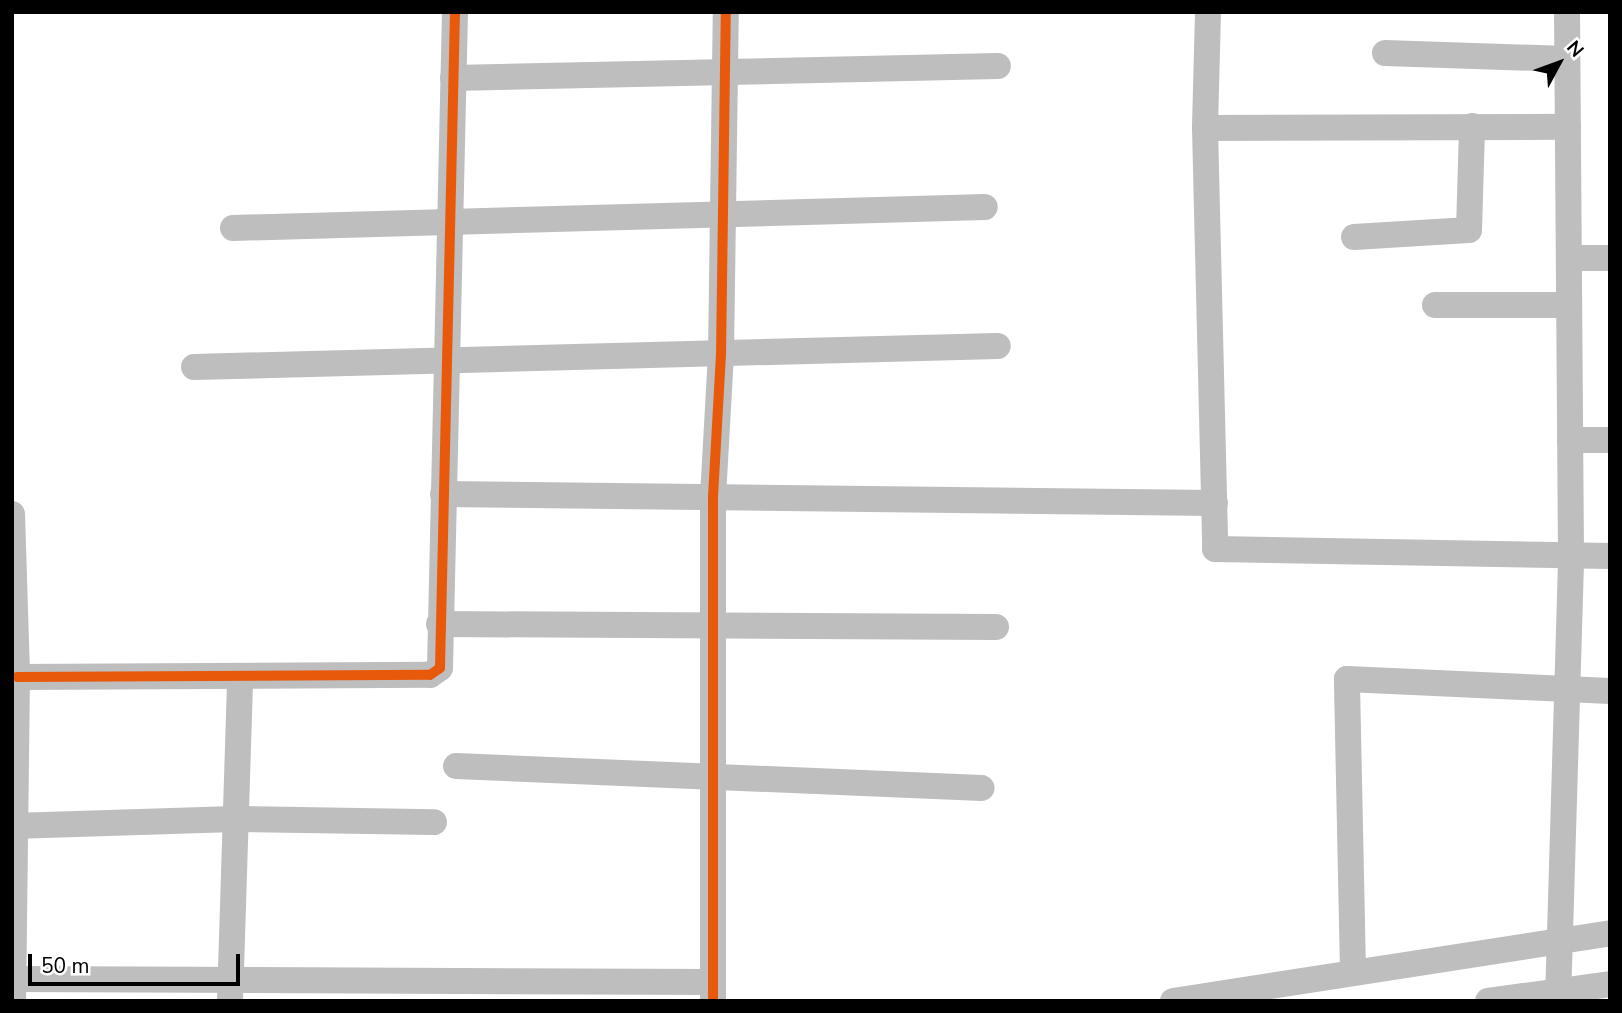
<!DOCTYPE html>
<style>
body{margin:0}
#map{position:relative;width:1622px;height:1013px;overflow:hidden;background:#fff;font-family:"Nunito Sans",sans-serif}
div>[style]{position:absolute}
.minor>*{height:26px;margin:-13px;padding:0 13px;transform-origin:13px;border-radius:13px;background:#bebebe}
.cycleway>*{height:10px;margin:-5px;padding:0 5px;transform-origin:5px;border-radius:5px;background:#e8590c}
span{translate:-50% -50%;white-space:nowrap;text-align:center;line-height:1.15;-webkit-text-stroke:7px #fff;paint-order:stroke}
.frame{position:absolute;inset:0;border:14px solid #000;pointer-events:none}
.north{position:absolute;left:1524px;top:28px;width:70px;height:70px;-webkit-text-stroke:5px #fff;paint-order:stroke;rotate:49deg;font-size:19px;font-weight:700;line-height:28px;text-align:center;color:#000}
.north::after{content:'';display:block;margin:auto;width:24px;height:32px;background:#000;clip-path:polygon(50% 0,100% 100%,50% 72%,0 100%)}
.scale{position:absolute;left:28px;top:954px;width:212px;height:32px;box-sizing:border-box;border:4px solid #000;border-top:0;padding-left:9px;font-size:21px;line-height:24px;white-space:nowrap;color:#000;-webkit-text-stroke:5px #fff;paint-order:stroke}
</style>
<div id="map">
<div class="minor">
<div style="left:1208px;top:12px;width:116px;rotate:91.5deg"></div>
<div style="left:1205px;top:128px;width:421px;rotate:88.6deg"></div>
<div style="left:1215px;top:549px;width:395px;rotate:1deg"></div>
<div style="left:1385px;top:53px;width:182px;rotate:1.9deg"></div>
<div style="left:453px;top:78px;width:545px;rotate:-1.26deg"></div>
<div style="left:1205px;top:128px;width:363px;rotate:-0.2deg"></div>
<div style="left:233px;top:228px;width:752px;rotate:-1.6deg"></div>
<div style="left:1354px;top:237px;width:115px;rotate:-3.5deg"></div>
<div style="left:1469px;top:230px;width:104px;rotate:-88.3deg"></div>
<div style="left:1569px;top:258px;width:41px"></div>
<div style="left:1435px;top:305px;width:134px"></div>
<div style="left:194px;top:367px;width:804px;rotate:-1.5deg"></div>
<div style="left:1570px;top:440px;width:40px"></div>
<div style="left:443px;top:494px;width:772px;rotate:0.67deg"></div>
<div style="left:12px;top:514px;width:163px;rotate:88.2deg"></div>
<div style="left:17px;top:677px;width:324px;rotate:90.7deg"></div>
<div style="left:439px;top:624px;width:557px;rotate:0.31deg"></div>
<div style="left:17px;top:677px;width:413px;rotate:-0.3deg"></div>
<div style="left:430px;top:675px;width:12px;rotate:-35deg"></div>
<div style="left:440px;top:668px;width:656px;rotate:-88.69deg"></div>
<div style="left:456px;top:766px;width:526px;rotate:2.4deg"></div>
<div style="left:13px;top:826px;width:222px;rotate:-1.8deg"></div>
<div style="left:235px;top:819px;width:199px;rotate:0.9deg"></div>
<div style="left:1353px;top:971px;width:292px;rotate:-91.2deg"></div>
<div style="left:1347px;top:679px;width:263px;rotate:2.6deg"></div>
<div style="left:13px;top:979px;width:700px;rotate:0.25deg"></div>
<div style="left:230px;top:1001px;width:325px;rotate:-88.2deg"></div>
<div style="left:713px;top:1001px;width:504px;rotate:-90deg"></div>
<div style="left:713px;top:497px;width:142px;rotate:-86.8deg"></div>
<div style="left:721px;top:355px;width:343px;rotate:-89.2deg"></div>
<div style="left:1173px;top:1001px;width:442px;rotate:-8.8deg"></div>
<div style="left:1488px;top:1001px;width:123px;rotate:-7.9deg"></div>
<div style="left:1558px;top:1001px;width:446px;rotate:-88.3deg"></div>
<div style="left:1571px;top:555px;width:543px;rotate:-90.42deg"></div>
</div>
<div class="cycleway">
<div style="left:17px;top:677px;width:413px;rotate:-0.3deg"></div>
<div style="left:430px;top:675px;width:12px;rotate:-35deg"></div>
<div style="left:440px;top:668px;width:656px;rotate:-88.69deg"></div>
<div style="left:713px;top:1001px;width:504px;rotate:-90deg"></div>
<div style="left:713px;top:497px;width:142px;rotate:-86.8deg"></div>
<div style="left:721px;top:355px;width:343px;rotate:-89.2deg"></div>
</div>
<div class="frame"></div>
<div class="north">N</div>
<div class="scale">50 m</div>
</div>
